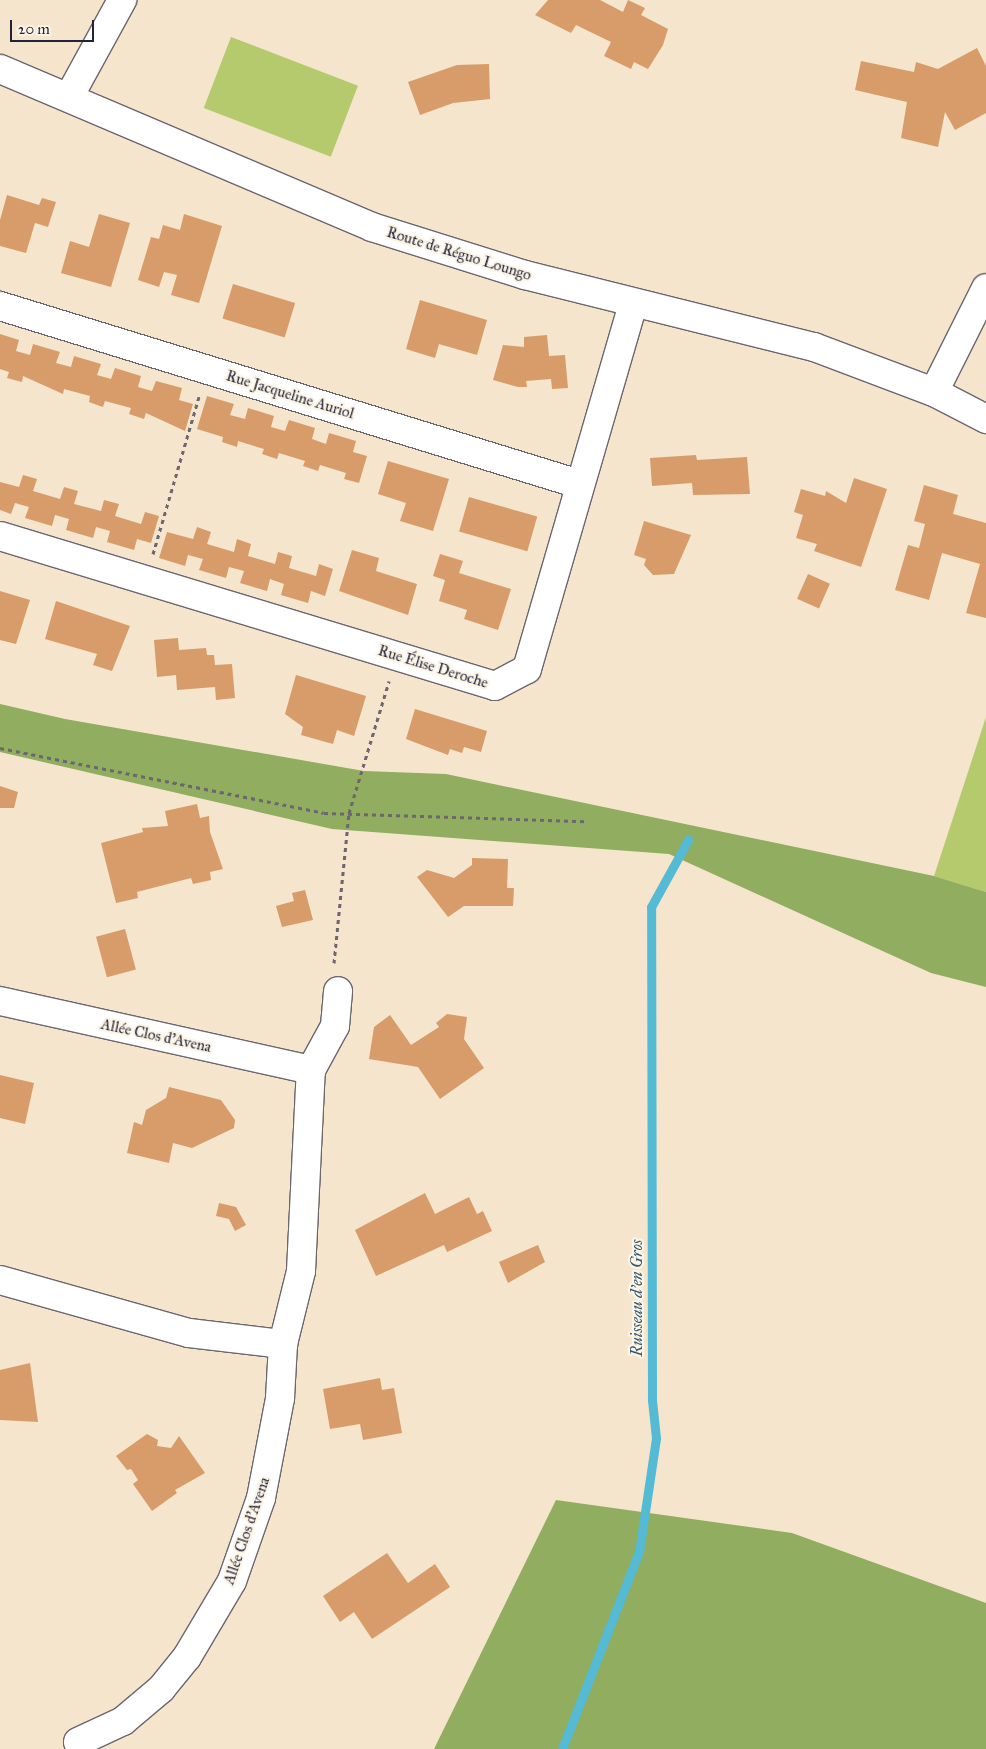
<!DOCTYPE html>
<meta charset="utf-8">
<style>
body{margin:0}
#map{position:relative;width:986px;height:1749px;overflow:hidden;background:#f5e5cc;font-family:"IM FELL Great Primer",serif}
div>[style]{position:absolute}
.green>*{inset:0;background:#b5c96d;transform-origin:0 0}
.forest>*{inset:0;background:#90ad60}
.stream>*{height:9px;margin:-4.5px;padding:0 4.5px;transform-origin:4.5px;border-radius:4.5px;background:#55bad3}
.building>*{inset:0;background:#d79c69;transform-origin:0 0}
.path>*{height:3px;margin-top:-1.5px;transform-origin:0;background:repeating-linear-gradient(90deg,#6c666e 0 4px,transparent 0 8px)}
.roads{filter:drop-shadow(1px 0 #6c666e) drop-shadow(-1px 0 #6c666e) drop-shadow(0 1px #6c666e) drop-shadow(0 -1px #6c666e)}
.minor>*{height:28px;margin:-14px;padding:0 14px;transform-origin:14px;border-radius:14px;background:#fff}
.tertiary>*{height:28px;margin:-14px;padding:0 14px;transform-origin:14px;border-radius:14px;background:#fff}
span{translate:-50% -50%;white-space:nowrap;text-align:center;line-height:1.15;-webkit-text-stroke:4.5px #fcf5e5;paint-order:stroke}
.street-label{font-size:15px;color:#22223b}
.water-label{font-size:16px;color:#345770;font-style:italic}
.scale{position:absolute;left:10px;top:20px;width:84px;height:22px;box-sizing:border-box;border:2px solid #22223b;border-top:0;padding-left:6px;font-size:15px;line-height:18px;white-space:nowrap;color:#22223b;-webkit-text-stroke:4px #fcf5e5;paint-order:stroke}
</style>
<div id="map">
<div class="green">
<div style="left:231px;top:37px;width:136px;height:76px;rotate:21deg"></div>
<div style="clip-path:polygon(986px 717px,986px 892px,934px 876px)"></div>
</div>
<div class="forest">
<div style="clip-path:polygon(0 704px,65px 719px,364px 771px,446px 774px,934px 876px,986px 892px,986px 987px,931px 973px,669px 854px,332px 829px,0 752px)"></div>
<div style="clip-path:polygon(556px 1500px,792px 1533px,986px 1603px,986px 1749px,434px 1749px)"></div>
</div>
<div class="stream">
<div style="left:562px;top:1749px;width:212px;rotate:-68.7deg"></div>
<div style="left:639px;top:1552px;width:115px;rotate:-81.5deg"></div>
<div style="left:656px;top:1438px;width:38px;rotate:-96deg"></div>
<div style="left:652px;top:1400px;width:493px;rotate:-90.1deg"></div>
<div style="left:651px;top:907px;width:77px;rotate:-61.1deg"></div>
</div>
<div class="building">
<div style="clip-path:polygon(548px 0,600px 0,623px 12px,628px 0,645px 8px,641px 15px,668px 29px,663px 45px,648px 69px,634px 62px,631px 69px,604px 56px,611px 42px,576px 25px,571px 33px,535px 15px)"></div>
<div style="clip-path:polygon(977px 48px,986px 66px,986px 113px,955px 130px,945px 112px,938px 147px,901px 138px,907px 102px,855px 90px,861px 61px,914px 72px,916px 62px,938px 69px)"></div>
<div style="clip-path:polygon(489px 64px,490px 99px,453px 103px,420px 115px,408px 82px,457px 65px)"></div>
<div style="clip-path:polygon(7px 195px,39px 205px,42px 198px,56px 202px,48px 227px,35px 223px,26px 253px,0 246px,0 220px)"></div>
<div style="clip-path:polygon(99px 214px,130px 223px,111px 287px,61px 273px,70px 241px,89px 247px)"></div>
<div style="clip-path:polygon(184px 214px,222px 226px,199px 303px,171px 295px,177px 275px,164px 272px,159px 287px,138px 280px,151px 237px,159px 239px,163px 225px,180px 230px)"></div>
<div style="left:233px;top:284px;width:65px;height:36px;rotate:17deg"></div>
<div style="clip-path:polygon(420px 300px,487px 320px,477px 355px,439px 344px,435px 358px,406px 349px)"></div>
<div style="clip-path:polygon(0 334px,19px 340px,16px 351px,30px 355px,33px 344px,60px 352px,56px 363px,71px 367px,74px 356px,101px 364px,97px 375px,111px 379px,115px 368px,141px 376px,138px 387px,152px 391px,156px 381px,182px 388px,179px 400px,193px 404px,185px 431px,146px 413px,144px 419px,129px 414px,131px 408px,105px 401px,103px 407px,89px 402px,90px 396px,64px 389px,63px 394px,23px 376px,22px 382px,7px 378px,9px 372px,0 369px)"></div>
<div style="clip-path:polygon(547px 335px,549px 356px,565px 355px,568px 388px,552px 389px,551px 379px,526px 381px,527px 387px,518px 387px,493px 380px,503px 345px,524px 347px,524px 337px)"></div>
<div style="clip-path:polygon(207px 396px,234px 404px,230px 415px,245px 419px,248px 408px,274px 416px,271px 427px,285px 431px,289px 420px,315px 428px,312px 439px,326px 444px,329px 433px,356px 441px,353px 452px,367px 456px,359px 483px,344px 479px,346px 473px,320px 465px,318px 471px,303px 466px,305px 461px,279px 453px,277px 459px,262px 454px,264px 449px,238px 441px,237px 447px,222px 442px,223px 437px,197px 429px)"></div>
<div style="clip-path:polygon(696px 455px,697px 460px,747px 457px,750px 494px,693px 495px,692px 483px,652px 486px,650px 458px)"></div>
<div style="clip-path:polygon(388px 461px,449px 479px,433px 531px,400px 521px,406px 503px,378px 494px)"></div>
<div style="clip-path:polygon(23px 475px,37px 479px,33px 491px,60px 499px,64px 487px,78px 491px,74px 504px,101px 511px,104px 500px,119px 504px,115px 516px,141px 524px,145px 512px,159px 516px,151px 543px,137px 539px,134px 550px,107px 542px,110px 531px,96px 527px,93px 538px,66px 530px,69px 519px,55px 515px,52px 526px,25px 518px,29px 507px,15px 503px,11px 514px,0 510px,0 482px,19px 487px)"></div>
<div style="clip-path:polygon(854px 478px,887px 489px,861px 567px,814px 551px,817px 544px,796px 538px,803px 515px,794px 512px,801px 489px,825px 496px,826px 491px,846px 503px)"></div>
<div style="clip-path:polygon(924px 485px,958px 495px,953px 514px,986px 523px,986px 618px,966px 613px,980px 564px,942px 553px,929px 600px,895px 590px,908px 545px,919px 548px,925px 524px,914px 521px)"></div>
<div style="left:469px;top:497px;width:71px;height:36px;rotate:16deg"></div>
<div style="clip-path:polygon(644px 521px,691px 535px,674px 574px,653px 575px,644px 565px,646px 559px,634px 555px)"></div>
<div style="clip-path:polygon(197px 527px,211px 532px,207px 544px,234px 552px,237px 539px,251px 544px,248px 556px,275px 564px,278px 552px,292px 556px,289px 568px,316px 576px,319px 564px,333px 569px,325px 596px,311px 591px,308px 603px,281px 595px,284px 584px,270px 579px,267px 591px,240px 583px,244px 571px,229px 567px,226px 578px,199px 570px,203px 559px,188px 555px,185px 566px,159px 558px,167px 532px,193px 539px)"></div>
<div style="clip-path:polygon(352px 550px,379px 558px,376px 571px,417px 584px,408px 615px,339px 591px)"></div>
<div style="clip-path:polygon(440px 554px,463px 561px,459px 573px,511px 589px,498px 630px,464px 619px,467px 610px,439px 601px,445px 580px,433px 576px)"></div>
<div style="left:808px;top:574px;width:24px;height:27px;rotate:24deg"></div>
<div style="clip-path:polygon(0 591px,30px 600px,16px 644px,0 640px)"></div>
<div style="clip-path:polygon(56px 601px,130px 626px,112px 671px,93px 665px,97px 654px,45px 639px)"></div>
<div style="clip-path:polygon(178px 638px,179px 650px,206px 648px,207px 655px,214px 655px,215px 665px,232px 664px,235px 698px,216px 700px,215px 687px,177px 690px,176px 675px,157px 677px,154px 640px)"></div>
<div style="clip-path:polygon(296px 675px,366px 696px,354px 736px,337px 730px,333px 744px,301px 735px,303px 727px,285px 714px)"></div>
<div style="clip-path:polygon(415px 709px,487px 731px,481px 752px,464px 747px,462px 753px,450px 749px,448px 755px,406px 739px)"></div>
<div style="clip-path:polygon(0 786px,18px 792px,14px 808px,0 808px)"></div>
<div style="clip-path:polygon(197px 804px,200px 818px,209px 816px,210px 832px,223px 869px,210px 872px,211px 880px,193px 884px,191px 878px,137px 892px,138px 898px,116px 903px,101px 843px,143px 832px,142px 828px,168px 826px,165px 811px)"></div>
<div style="clip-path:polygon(472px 858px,508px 859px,507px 888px,514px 888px,513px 906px,464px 906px,448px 917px,417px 877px,427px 870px,454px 878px,472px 865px)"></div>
<div style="clip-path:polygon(305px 890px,313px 920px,282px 927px,276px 906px,294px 901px,292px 893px)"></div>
<div style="left:125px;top:929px;width:42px;height:30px;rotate:75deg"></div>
<div style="clip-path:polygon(447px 1014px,467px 1017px,464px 1039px,484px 1068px,440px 1099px,418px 1067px,369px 1059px,374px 1027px,390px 1015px,411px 1045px,439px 1027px,436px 1023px)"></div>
<div style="clip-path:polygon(0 1075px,34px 1083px,25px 1124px,0 1118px)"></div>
<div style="clip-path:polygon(169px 1087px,221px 1100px,235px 1120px,234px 1128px,192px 1148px,173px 1143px,169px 1163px,127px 1153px,134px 1122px,142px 1125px,146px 1110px,166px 1098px)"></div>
<div style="clip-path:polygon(425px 1193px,435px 1214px,469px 1197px,477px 1214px,483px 1211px,492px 1231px,447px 1252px,444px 1245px,376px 1276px,355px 1230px)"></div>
<div style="clip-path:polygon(219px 1203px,236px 1207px,246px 1225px,235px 1231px,229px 1219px,216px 1216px)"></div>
<div style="clip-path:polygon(538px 1245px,545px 1262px,508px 1283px,499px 1262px)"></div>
<div style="clip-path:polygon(30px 1363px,38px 1422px,0 1420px,0 1370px)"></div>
<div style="clip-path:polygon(380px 1378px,382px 1390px,394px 1388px,402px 1433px,363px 1440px,360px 1424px,330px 1429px,323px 1389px)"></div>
<div style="clip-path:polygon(147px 1434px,158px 1440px,157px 1446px,171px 1448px,179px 1436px,205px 1473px,175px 1490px,177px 1493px,152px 1511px,133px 1484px,138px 1480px,131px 1469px,127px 1470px,116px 1456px)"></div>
<div style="clip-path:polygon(387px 1553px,408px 1583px,435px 1564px,450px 1587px,372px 1639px,354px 1612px,340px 1622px,323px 1596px)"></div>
</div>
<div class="path">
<div style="left:153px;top:554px;width:164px;rotate:-73.7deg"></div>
<div style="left:0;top:748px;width:330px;rotate:11.3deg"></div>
<div style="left:324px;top:813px;width:261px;rotate:1.8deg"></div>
<div style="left:334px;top:963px;width:151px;rotate:-84.3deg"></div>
<div style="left:349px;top:813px;width:138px;rotate:-73.1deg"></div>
</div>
<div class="roads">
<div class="minor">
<div style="left:69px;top:97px;width:111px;rotate:-61.3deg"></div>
<div style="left:0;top:306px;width:606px;rotate:17.09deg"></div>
<div style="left:934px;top:392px;width:116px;rotate:-63.4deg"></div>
<div style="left:0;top:536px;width:517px;rotate:16.86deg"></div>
<div style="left:495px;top:686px;width:36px;rotate:-28deg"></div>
<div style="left:527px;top:669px;width:381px;rotate:-73.8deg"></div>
<div style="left:0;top:1001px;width:319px;rotate:12.5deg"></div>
<div style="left:0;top:1280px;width:196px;rotate:15.7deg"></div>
<div style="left:189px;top:1333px;width:95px;rotate:6.7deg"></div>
<div style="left:78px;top:1742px;width:50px;rotate:-25deg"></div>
<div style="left:123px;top:1721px;width:50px;rotate:-40.1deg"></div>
<div style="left:161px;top:1689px;width:41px;rotate:-50.9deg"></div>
<div style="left:187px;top:1657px;width:88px;rotate:-59.4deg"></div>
<div style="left:232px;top:1581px;width:88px;rotate:-70.7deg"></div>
<div style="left:261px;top:1498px;width:102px;rotate:-79.2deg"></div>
<div style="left:280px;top:1398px;width:54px;rotate:-86.8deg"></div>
<div style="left:283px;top:1344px;width:75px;rotate:-76.1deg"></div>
<div style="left:301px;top:1271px;width:201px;rotate:-87.2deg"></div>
<div style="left:311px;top:1070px;width:50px;rotate:-61.4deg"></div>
<div style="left:335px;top:1026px;width:35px;rotate:-85deg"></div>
</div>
<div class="tertiary">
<div style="left:0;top:69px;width:404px;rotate:23deg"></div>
<div style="left:372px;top:227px;width:160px;rotate:17.4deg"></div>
<div style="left:525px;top:275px;width:298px;rotate:14deg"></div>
<div style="left:814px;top:347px;width:128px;rotate:20.6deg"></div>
<div style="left:934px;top:392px;width:59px;rotate:27.4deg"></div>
</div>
</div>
<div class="street-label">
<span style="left:459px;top:254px;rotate:17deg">Route de Réguo Loungo</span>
<span style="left:290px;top:395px;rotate:17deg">Rue Jacqueline Auriol</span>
<span style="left:433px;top:667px;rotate:17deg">Rue Élise Deroche</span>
<span style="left:156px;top:1036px;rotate:12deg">Allée Clos d'Avena</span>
<span style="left:247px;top:1531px;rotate:-71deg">Allée Clos d'Avena</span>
</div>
<div class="water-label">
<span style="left:637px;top:1298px;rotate:-90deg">Ruisseau d'en Gros</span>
</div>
<div class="scale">20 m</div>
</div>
